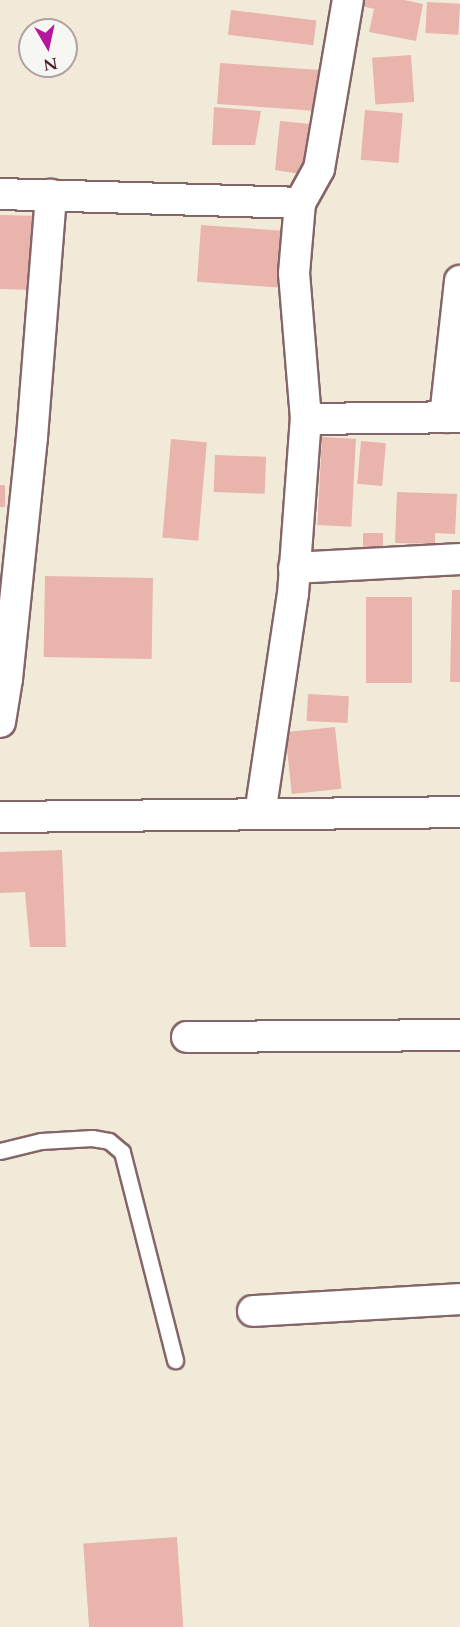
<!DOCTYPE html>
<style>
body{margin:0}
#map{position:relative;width:460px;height:1627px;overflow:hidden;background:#f2ead8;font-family:Cardo,serif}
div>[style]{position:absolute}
.building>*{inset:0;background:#e8b4ac;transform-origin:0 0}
.roads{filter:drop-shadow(2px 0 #856668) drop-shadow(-2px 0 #856668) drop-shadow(0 2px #856668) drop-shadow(0 -2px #856668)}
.service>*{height:15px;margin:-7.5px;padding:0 7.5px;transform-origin:7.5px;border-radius:7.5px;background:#fff}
.minor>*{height:30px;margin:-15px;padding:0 15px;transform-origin:15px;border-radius:15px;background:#fff}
span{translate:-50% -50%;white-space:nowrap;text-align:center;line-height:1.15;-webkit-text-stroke:4.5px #f6f6f2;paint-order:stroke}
.north{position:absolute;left:18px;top:18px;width:60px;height:60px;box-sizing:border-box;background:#f6f6f2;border:2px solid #b1a0a2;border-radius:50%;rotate:171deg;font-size:16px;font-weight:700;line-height:24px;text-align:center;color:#4a1f2b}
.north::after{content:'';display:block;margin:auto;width:21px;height:27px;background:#b5179e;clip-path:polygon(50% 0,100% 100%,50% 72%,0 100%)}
</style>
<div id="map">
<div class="building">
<div style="clip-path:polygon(363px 0,404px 0,423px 4px,416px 41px,369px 32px,374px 9px,362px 6px)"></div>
<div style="left:427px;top:2px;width:33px;height:31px;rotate:3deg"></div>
<div style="left:231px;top:10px;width:86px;height:25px;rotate:7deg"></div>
<div style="left:411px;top:55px;width:47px;height:39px;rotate:86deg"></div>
<div style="left:220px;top:63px;width:111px;height:41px;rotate:4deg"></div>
<div style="clip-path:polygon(214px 107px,261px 111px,255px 145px,212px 145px)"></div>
<div style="left:365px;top:110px;width:38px;height:50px;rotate:5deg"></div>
<div style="clip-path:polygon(280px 121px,321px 125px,300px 174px,275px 170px)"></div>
<div style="clip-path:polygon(0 215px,43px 216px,35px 290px,0 289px)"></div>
<div style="left:201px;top:225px;width:81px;height:57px;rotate:4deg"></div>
<div style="left:322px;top:437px;width:34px;height:88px;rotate:3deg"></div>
<div style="left:171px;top:439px;width:36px;height:99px;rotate:5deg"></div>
<div style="left:361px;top:441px;width:25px;height:43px;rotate:5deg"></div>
<div style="left:215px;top:455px;width:51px;height:37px;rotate:2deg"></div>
<div style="left:0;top:485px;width:5px;height:22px"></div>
<div style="clip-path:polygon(397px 492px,457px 494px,455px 534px,435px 533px,435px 544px,395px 543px)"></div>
<div style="left:363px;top:533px;width:20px;height:16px"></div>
<div style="left:153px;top:578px;width:81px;height:108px;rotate:91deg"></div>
<div style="clip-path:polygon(452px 590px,460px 590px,460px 682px,450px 682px)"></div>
<div style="left:366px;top:597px;width:46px;height:86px"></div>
<div style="left:308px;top:694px;width:41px;height:27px;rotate:3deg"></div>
<div style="left:335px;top:727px;width:62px;height:50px;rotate:84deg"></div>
<div style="clip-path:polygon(62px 850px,66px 947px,30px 947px,25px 892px,0 893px,0 852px)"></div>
<div style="left:177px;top:1537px;width:90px;height:94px;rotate:86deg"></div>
</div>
<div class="roads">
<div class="service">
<div style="left:0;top:1151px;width:42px;rotate:-13.7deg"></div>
<div style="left:41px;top:1141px;width:51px;rotate:-3.4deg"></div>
<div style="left:92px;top:1138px;width:17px;rotate:10deg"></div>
<div style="left:109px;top:1141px;width:17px;rotate:40deg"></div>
<div style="left:122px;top:1152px;width:215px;rotate:75.7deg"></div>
</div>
<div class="minor">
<div style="left:0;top:194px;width:300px;rotate:1.7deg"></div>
<div style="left:445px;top:417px;width:137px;rotate:-83.7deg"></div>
<div style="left:306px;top:419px;width:154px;rotate:-0.7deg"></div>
<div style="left:294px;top:568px;width:166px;rotate:-3.1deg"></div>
<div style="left:0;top:722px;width:44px;rotate:-80.8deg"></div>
<div style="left:7px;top:679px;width:243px;rotate:-84.1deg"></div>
<div style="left:32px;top:437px;width:243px;rotate:-85.5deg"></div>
<div style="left:260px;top:814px;width:222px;rotate:-81.5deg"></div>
<div style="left:293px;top:594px;width:175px;rotate:-85.8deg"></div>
<div style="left:306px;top:419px;width:146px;rotate:-94.7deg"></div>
<div style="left:294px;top:273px;width:70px;rotate:-85.1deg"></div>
<div style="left:300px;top:203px;width:39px;rotate:-61deg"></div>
<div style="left:319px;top:169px;width:171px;rotate:-80.3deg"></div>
<div style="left:0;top:817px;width:460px;rotate:-0.6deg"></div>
<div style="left:187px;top:1037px;width:273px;rotate:-0.4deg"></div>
<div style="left:253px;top:1311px;width:207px;rotate:-3.3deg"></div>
</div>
</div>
<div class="north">N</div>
</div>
